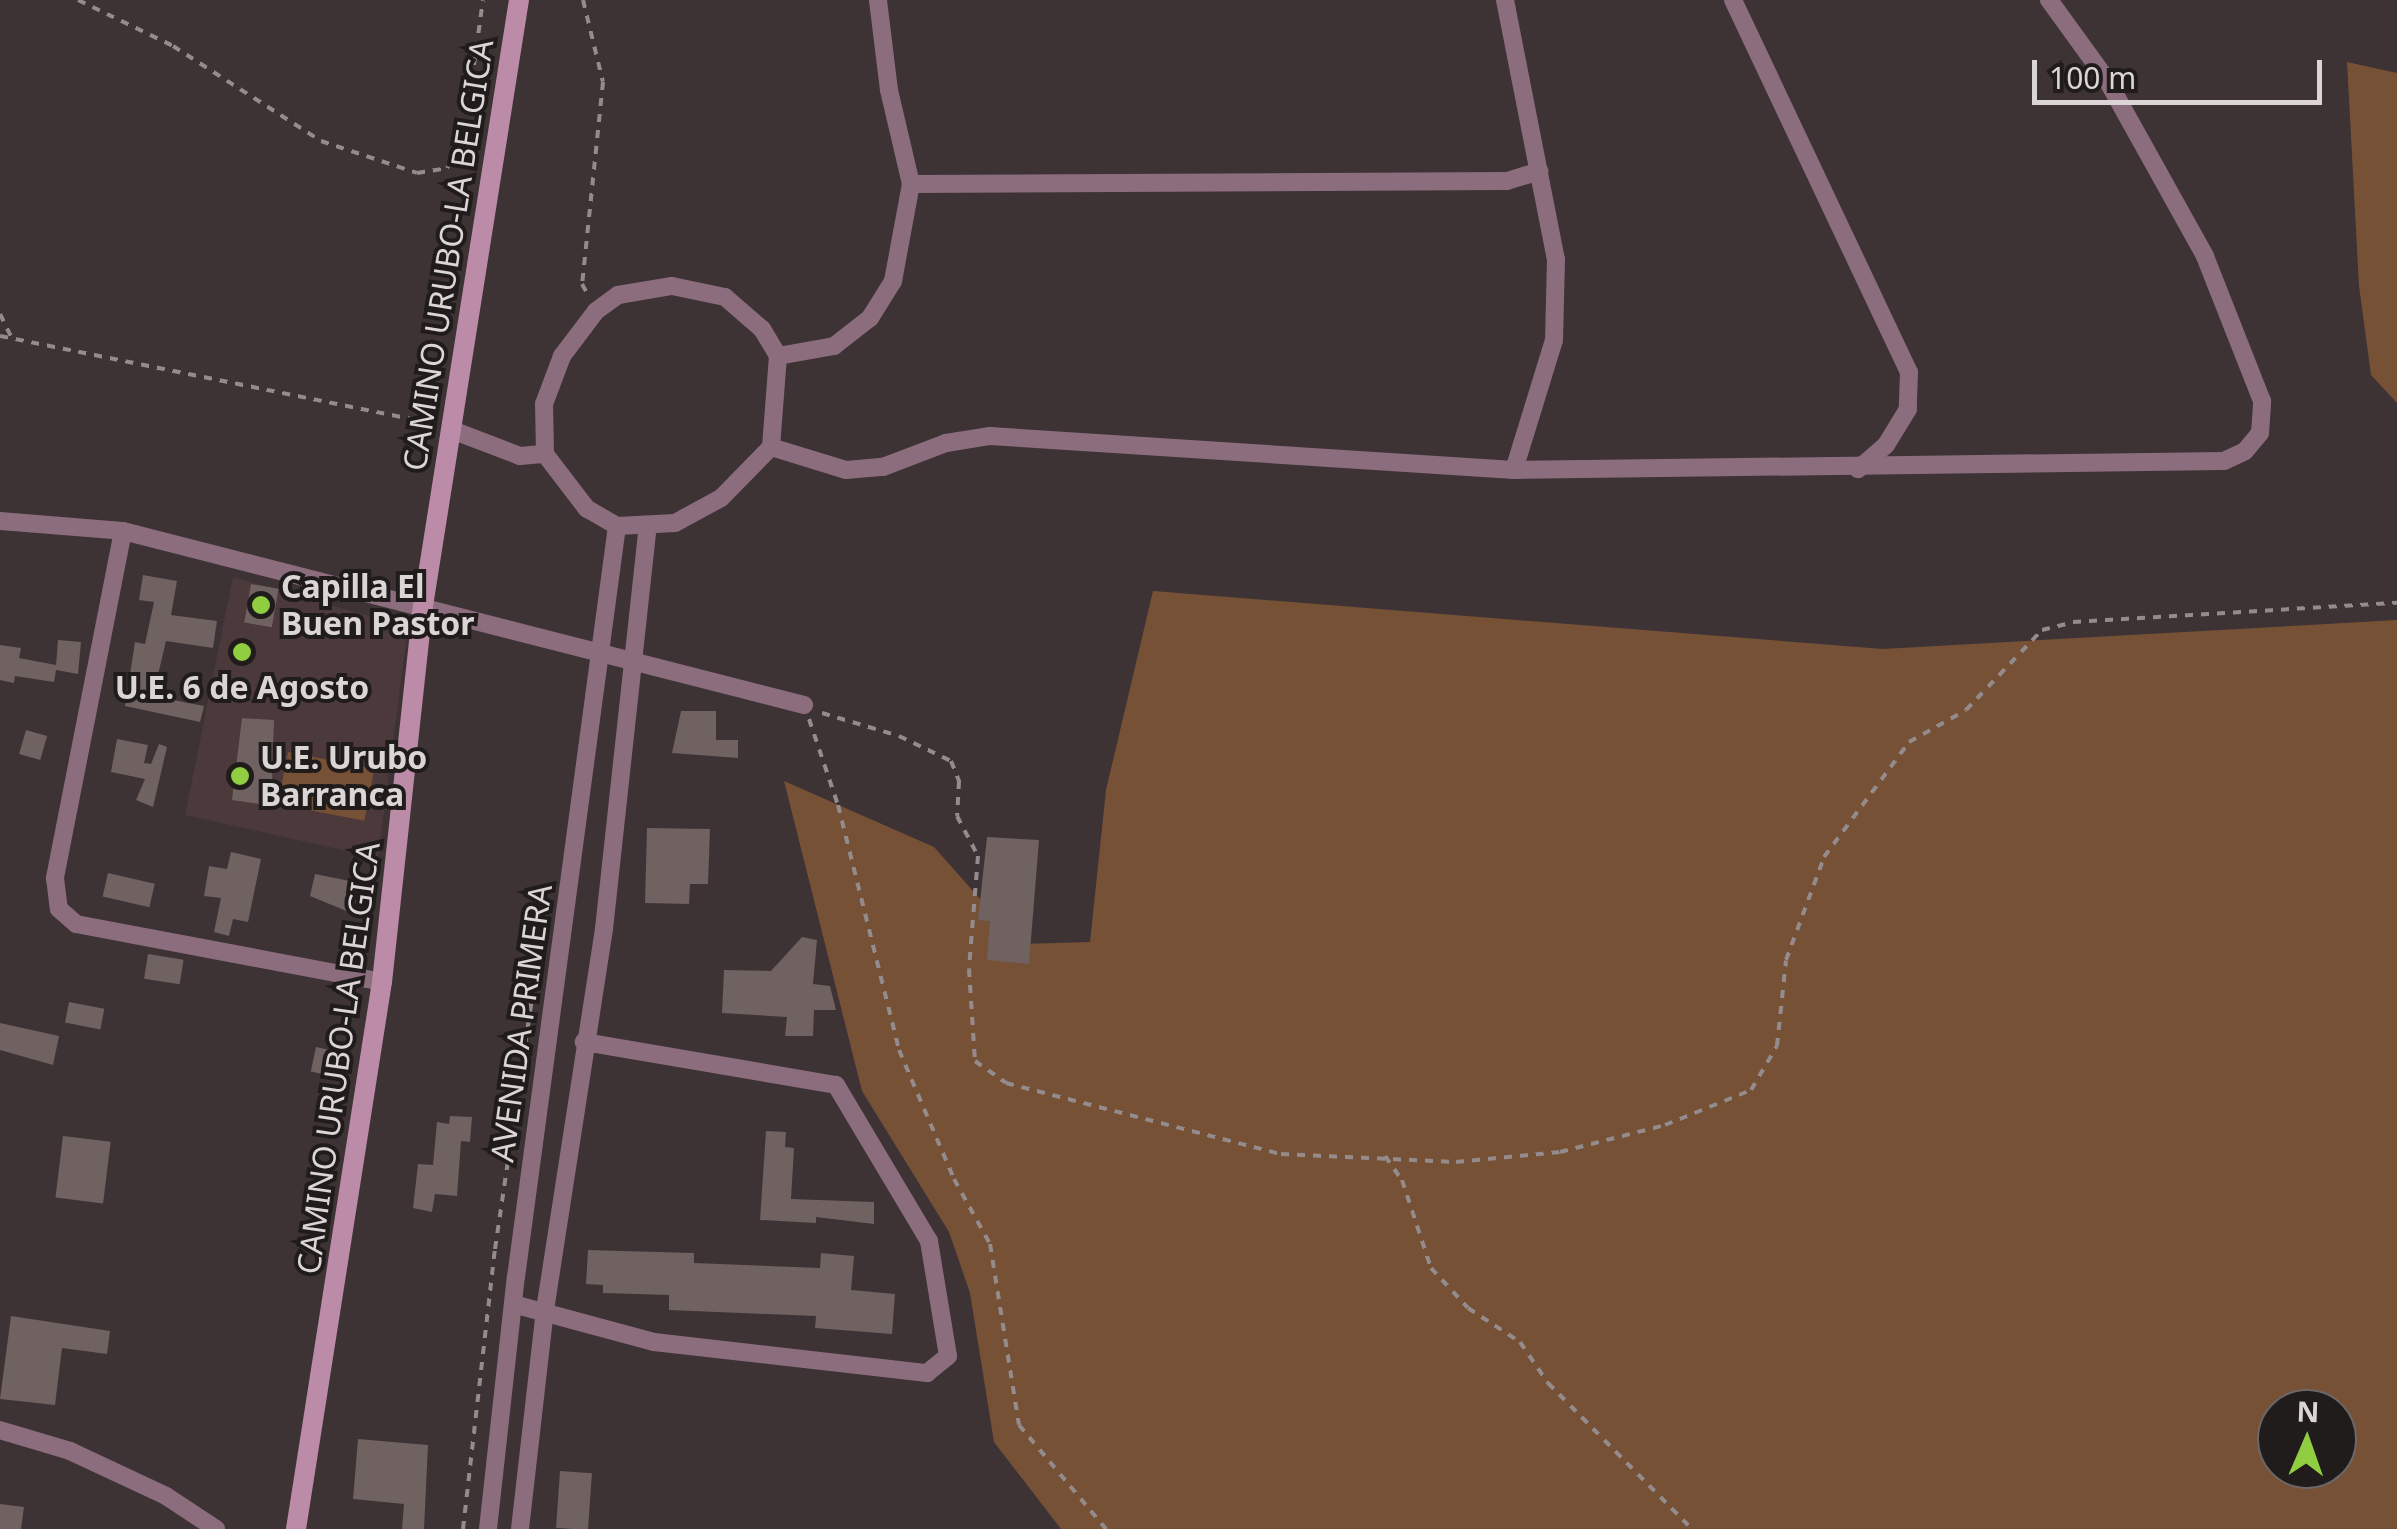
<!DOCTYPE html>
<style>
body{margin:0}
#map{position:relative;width:2397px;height:1529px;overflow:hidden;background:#3d3234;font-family:"Noto Sans",sans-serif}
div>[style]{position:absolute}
.built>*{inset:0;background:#4b393c}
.green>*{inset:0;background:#765136;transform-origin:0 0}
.building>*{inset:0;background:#6f6260;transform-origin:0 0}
.path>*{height:4px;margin-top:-2px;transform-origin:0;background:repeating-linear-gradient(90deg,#948b8d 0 8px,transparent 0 16px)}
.street>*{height:18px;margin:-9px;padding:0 9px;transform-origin:9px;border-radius:9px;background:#8b6d7e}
.secondary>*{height:20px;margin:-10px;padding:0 10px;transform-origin:10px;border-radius:10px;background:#bb8ba7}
.dots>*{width:28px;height:28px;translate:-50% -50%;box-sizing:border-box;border:5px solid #211c1c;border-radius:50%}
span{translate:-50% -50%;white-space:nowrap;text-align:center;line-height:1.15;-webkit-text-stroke:8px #211c1c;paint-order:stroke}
.street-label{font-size:32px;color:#dcd5d6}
.poi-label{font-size:32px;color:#dcd5d6;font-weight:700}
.left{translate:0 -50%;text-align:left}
.north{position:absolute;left:2257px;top:1389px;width:100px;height:100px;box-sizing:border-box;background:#211c1c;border:2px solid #6c6666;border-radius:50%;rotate:2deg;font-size:28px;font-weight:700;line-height:40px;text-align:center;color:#dcd5d6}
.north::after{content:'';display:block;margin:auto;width:35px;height:45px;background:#90cd40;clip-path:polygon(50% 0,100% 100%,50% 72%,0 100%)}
.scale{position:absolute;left:2032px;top:60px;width:290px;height:45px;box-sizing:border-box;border:5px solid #dcd5d6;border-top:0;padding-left:12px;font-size:30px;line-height:35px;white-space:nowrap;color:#dcd5d6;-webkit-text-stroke:8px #211c1c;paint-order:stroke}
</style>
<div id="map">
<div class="built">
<div style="clip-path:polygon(233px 577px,408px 627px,378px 858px,185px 815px)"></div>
</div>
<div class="green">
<div style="clip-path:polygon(2347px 62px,2397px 73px,2397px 403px,2371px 375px,2359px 286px)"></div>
<div style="clip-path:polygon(evenodd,1153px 591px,1883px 649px,2397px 620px,2397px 1529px,1061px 1529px,994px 1442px,970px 1293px,949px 1232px,862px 1091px,784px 781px,934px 847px,1020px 944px,1090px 942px,1106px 790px,1153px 591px,2277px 1409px,2337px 1409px,2337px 1469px,2277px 1469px,2277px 1409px)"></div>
<div style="left:288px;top:752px;width:88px;height:53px;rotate:11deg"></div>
</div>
<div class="building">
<div style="clip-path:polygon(143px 575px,177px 581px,171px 615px,217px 621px,213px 648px,166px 641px,153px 696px,204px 706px,200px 722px,125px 706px,135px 642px,145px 644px,154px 602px,139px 600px)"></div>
<div style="left:251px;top:584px;width:28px;height:39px;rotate:10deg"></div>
<div style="clip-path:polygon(58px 640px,81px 642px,78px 674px,56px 670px,54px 682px,15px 676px,14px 683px,0 680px,0 645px,21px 648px,19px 658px,56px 665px)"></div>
<div style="clip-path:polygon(681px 711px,716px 711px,716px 740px,738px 740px,738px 758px,672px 753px)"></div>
<div style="clip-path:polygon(242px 718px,274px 720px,272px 782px,263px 781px,259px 804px,232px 800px)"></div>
<div style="left:26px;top:730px;width:22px;height:25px;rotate:16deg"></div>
<div style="clip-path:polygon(117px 739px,148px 745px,144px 763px,151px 764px,159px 744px,167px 747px,153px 807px,136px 800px,145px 779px,111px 772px)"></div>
<div style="clip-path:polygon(647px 828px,710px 829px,708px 884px,690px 884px,689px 904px,645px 903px)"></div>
<div style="clip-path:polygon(987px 837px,1039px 840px,1029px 964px,987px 960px,990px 921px,978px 920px)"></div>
<div style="clip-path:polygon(231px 852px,261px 859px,248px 922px,233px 919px,229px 936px,214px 932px,221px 898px,204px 896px,209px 866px,227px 869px)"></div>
<div style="left:108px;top:873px;width:48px;height:24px;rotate:13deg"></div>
<div style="clip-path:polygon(315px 874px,370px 885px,361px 917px,310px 896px)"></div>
<div style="clip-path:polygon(802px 937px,817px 940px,813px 984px,830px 986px,836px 1010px,814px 1010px,813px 1036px,785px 1036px,787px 1017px,722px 1013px,724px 970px,771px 971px)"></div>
<div style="left:148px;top:954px;width:36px;height:25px;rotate:9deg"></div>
<div style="left:69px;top:1002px;width:36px;height:21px;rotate:11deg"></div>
<div style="clip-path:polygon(0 1023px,59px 1036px,53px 1065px,0 1050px)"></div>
<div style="left:316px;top:1047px;width:25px;height:25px;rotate:12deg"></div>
<div style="clip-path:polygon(450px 1116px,472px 1117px,470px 1142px,461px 1141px,457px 1196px,435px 1194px,432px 1212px,413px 1208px,418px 1164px,433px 1165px,437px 1122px,449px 1124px)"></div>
<div style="clip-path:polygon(766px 1131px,786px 1132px,785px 1147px,794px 1148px,791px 1199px,874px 1202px,874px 1224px,816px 1217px,816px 1223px,760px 1220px)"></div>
<div style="left:63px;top:1136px;width:48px;height:62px;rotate:7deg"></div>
<div style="clip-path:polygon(588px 1250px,694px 1253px,694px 1263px,820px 1268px,821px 1253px,854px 1256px,851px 1290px,895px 1294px,892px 1334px,815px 1328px,816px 1316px,669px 1310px,669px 1295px,603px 1293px,603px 1285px,586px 1284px)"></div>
<div style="clip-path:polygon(11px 1316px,110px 1331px,107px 1354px,62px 1348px,55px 1405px,0 1399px)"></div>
<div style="clip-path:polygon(358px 1439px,428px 1445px,424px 1529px,402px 1529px,404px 1504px,353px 1499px)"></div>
<div style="left:560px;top:1471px;width:32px;height:57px;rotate:4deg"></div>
<div style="clip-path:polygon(0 1504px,24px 1507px,21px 1529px,0 1529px)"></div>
</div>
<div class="path">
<div style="left:78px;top:0;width:106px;rotate:25.8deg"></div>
<div style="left:173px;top:46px;width:176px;rotate:32.7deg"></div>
<div style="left:321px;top:141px;width:101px;rotate:18.4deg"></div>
<div style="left:417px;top:173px;width:30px;rotate:-9deg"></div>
<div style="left:447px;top:168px;width:29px;rotate:-56deg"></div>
<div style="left:463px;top:144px;width:145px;rotate:-82.1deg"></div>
<div style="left:583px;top:0;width:84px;rotate:76.3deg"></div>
<div style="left:603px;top:82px;width:203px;rotate:95.9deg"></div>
<div style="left:582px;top:284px;width:13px;rotate:61deg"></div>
<div style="left:0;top:314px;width:25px;rotate:64deg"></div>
<div style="left:0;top:336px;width:441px;rotate:11.4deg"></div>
<div style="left:822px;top:713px;width:80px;rotate:16.6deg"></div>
<div style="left:899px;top:736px;width:58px;rotate:25.7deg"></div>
<div style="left:951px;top:761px;width:22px;rotate:68deg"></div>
<div style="left:959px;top:781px;width:35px;rotate:93deg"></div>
<div style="left:957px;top:816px;width:45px;rotate:62.3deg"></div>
<div style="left:978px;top:856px;width:113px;rotate:94.6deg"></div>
<div style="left:969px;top:969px;width:92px;rotate:86.3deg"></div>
<div style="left:975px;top:1061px;width:38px;rotate:35deg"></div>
<div style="left:1006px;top:1083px;width:284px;rotate:14.5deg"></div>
<div style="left:1281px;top:1154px;width:175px;rotate:2.6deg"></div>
<div style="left:1456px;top:1162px;width:104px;rotate:-5.5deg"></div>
<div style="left:1560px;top:1152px;width:108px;rotate:-14.4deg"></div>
<div style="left:1665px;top:1125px;width:93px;rotate:-22.1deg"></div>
<div style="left:1751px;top:1090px;width:51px;rotate:-59.4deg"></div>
<div style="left:1777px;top:1046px;width:86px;rotate:-84deg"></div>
<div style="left:1786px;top:960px;width:110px;rotate:-69.7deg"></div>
<div style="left:1824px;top:857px;width:143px;rotate:-53.5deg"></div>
<div style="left:1909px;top:742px;width:65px;rotate:-29.3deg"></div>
<div style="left:1966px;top:710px;width:110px;rotate:-46.5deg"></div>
<div style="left:2042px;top:630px;width:32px;rotate:-14deg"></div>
<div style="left:2073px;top:622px;width:325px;rotate:-3.4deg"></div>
<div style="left:809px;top:719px;width:91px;rotate:71.4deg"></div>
<div style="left:838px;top:805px;width:252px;rotate:76deg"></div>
<div style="left:899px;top:1050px;width:140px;rotate:66.9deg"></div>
<div style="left:954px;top:1179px;width:74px;rotate:61deg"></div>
<div style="left:990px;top:1244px;width:183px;rotate:80.9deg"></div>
<div style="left:1019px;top:1425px;width:136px;rotate:50.1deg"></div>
<div style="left:1385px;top:1156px;width:29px;rotate:55deg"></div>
<div style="left:1402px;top:1180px;width:93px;rotate:71.8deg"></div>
<div style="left:1431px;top:1268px;width:54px;rotate:47.2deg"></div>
<div style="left:1468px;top:1308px;width:62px;rotate:33.2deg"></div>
<div style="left:1520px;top:1342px;width:50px;rotate:55.7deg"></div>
<div style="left:1548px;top:1383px;width:205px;rotate:45.4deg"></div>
<div style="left:463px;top:1529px;width:282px;rotate:-83.5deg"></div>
<div style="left:495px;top:1249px;width:349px;rotate:-81.6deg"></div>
</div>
<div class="street">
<div style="left:1505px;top:0;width:264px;rotate:78.9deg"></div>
<div style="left:1556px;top:259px;width:81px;rotate:91.4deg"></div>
<div style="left:1554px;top:340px;width:136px;rotate:107.1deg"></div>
<div style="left:1733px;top:0;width:412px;rotate:64.7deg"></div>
<div style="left:1909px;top:372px;width:37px;rotate:92deg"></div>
<div style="left:1908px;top:409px;width:42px;rotate:121.4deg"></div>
<div style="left:1886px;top:445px;width:37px;rotate:139deg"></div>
<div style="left:911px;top:184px;width:596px;rotate:-0.29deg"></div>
<div style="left:1507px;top:181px;width:34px;rotate:-17deg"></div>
<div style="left:672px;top:286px;width:54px;rotate:11.7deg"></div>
<div style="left:725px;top:297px;width:49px;rotate:40.9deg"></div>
<div style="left:762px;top:329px;width:31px;rotate:59deg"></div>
<div style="left:778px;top:356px;width:91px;rotate:94.4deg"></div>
<div style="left:771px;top:447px;width:71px;rotate:134.4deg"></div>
<div style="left:721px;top:498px;width:52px;rotate:151.5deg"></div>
<div style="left:675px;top:523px;width:58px;rotate:177deg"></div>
<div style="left:617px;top:526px;width:34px;rotate:-150deg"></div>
<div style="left:587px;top:509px;width:69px;rotate:-127.4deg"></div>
<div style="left:545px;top:454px;width:50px;rotate:-91.1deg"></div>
<div style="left:544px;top:404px;width:51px;rotate:-69.4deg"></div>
<div style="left:562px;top:356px;width:56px;rotate:-52.9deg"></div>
<div style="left:596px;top:311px;width:27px;rotate:-36deg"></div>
<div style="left:618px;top:295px;width:55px;rotate:-9.5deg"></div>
<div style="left:778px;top:356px;width:57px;rotate:-10.1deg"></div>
<div style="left:834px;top:346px;width:46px;rotate:-37.9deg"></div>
<div style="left:870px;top:318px;width:44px;rotate:-58.1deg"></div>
<div style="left:893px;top:281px;width:99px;rotate:-79.5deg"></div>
<div style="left:911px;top:184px;width:97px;rotate:-103.2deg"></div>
<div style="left:889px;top:90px;width:91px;rotate:-97deg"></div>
<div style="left:452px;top:430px;width:73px;rotate:20.9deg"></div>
<div style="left:520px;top:456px;width:25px;rotate:-5deg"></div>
<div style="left:771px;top:447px;width:78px;rotate:17deg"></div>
<div style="left:846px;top:470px;width:37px;rotate:-5deg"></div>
<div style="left:883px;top:467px;width:67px;rotate:-20.9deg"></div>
<div style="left:946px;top:443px;width:45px;rotate:-9deg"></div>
<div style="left:990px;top:436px;width:525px;rotate:3.71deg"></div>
<div style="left:1514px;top:470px;width:710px;rotate:-0.73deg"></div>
<div style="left:2224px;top:461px;width:23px;rotate:-25deg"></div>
<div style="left:2245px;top:451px;width:23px;rotate:-50deg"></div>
<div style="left:2260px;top:433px;width:32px;rotate:-86deg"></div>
<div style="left:2262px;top:401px;width:156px;rotate:-111.5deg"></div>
<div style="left:2205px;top:256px;width:201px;rotate:-119.1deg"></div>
<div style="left:2107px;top:80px;width:99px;rotate:-125.9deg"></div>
<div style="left:0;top:521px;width:123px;rotate:4.6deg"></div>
<div style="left:123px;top:531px;width:703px;rotate:14.33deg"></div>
<div style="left:123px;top:531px;width:354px;rotate:101.1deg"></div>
<div style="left:55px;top:878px;width:31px;rotate:83deg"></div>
<div style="left:59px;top:909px;width:23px;rotate:41deg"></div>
<div style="left:76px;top:924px;width:311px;rotate:10.7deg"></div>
<div style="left:513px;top:1304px;width:146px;rotate:15.1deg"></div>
<div style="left:654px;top:1342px;width:275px;rotate:6.5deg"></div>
<div style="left:927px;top:1373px;width:27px;rotate:-39deg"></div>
<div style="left:948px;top:1356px;width:117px;rotate:-99.4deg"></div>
<div style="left:929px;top:1241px;width:182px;rotate:-120.8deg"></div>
<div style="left:836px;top:1085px;width:256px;rotate:-170.3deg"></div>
<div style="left:0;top:1430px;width:73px;rotate:16.7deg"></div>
<div style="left:70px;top:1451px;width:106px;rotate:25.1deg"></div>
<div style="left:166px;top:1496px;width:60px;rotate:33.4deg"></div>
<div style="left:488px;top:1529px;width:254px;rotate:-83.7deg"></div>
<div style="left:516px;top:1277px;width:758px;rotate:-82.34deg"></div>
<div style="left:520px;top:1529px;width:220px;rotate:-83.5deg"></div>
<div style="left:545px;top:1310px;width:386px;rotate:-81.2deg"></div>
<div style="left:604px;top:929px;width:404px;rotate:-83.8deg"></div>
</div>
<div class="secondary">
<div style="left:296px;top:1529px;width:554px;rotate:-81.07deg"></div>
<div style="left:382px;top:982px;width:378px;rotate:-83.8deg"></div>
<div style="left:423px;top:606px;width:614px;rotate:-81deg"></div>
</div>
<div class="dots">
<div style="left:261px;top:605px;background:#90cd40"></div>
<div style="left:242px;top:652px;background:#90cd40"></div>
<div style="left:240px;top:776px;background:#90cd40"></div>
</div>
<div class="street-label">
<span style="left:448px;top:255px;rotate:-81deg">CAMINO URUBO-LA BELGICA</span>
<span style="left:521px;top:1023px;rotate:-82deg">AVENIDA PRIMERA</span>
<span style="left:338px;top:1058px;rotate:-82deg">CAMINO URUBO-LA BELGICA</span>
</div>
<div class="poi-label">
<span class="left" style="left:281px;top:605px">Capilla El<br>Buen Pastor</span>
<span style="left:242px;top:687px">U.E. 6 de Agosto</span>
<span class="left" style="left:260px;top:776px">U.E. Urubo<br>Barranca</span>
</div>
<div class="north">N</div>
<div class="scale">100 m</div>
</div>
